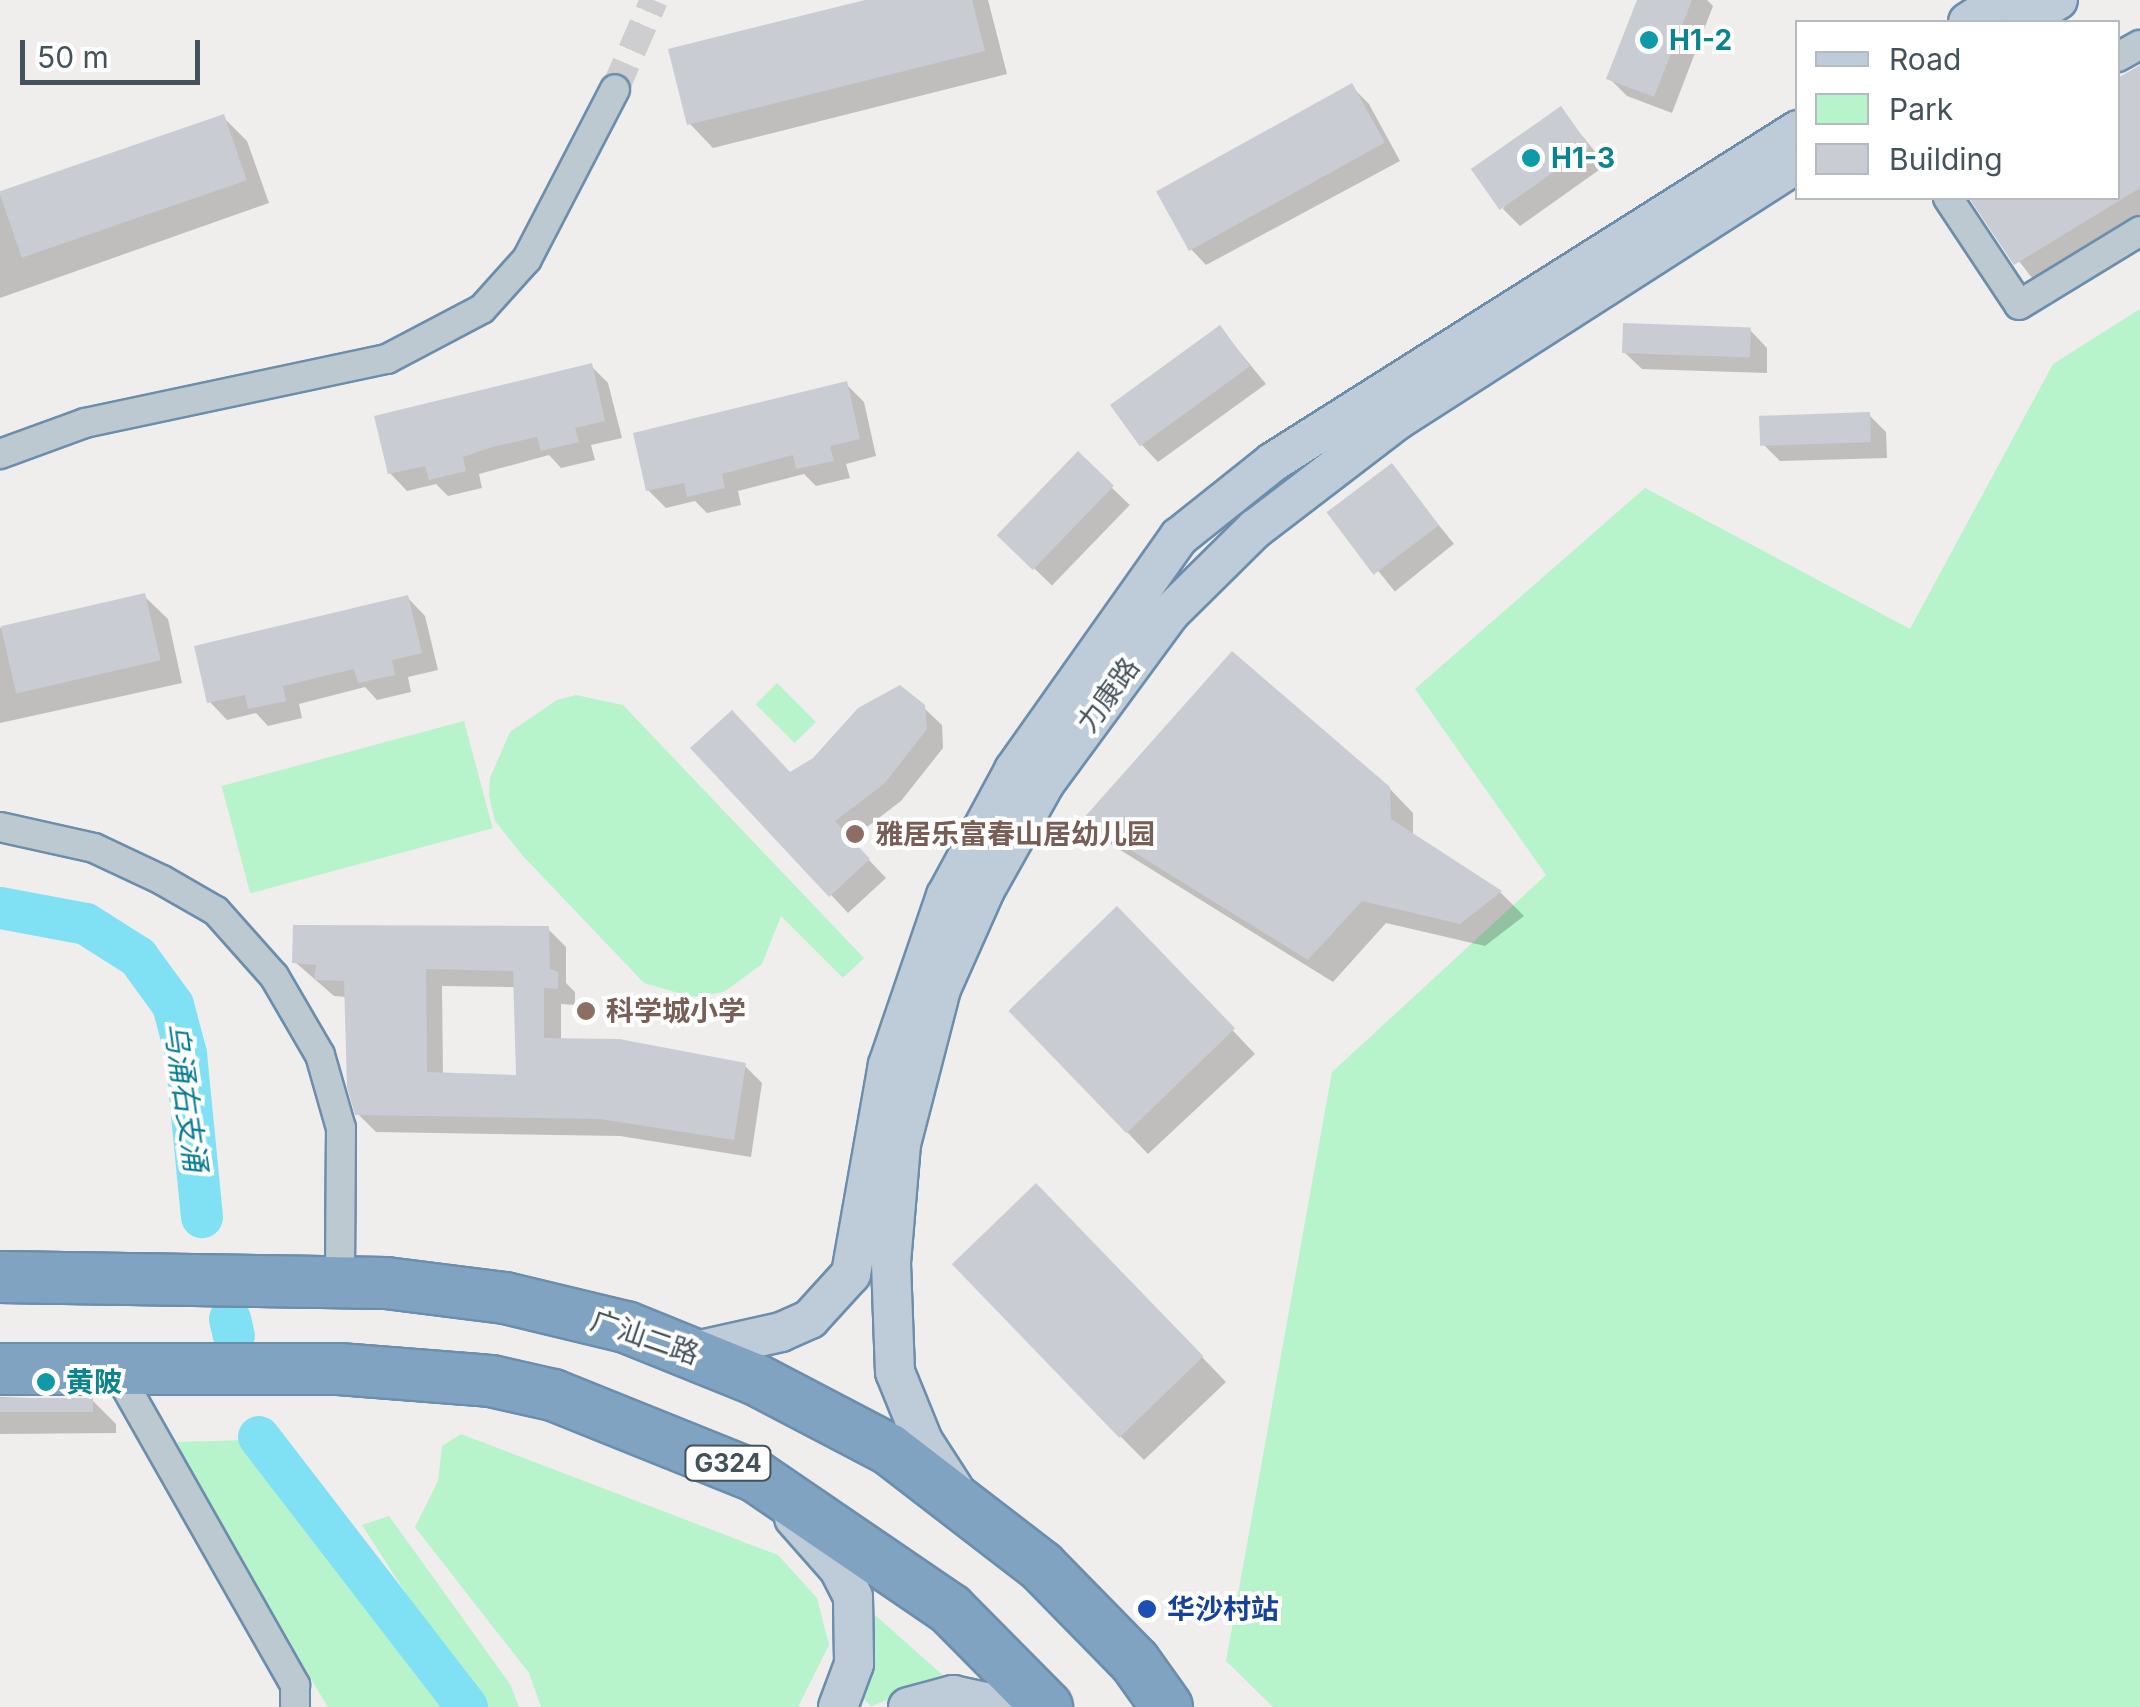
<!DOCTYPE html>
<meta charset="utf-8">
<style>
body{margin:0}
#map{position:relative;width:2140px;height:1707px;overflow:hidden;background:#f0eded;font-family:Inter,"Noto Sans SC",sans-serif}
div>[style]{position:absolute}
.green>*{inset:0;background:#b7f3cb;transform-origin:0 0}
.shadow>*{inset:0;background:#0003;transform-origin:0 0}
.river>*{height:42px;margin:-21px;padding:0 21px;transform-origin:21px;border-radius:21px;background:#80e1f4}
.building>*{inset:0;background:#c9ccd3;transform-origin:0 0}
.street-tunnel>*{height:28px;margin-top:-14px;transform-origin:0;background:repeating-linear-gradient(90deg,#ceced0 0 28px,transparent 0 42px)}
.roads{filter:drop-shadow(2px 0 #6b8ead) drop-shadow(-2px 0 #6b8ead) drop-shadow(0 2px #6b8ead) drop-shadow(0 -2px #6b8ead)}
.street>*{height:28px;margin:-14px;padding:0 14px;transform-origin:14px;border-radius:14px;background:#bcc9d1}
.secondary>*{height:38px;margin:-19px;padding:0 19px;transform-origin:19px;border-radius:19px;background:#beccd9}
.highway>*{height:50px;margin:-25px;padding:0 25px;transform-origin:25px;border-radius:25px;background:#80a3c1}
.dots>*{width:28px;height:28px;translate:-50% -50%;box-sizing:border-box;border:5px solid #fff;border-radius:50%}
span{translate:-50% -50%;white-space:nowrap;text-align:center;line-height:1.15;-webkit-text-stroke:8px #fff;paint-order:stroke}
.shield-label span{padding:2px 8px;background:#fff;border:2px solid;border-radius:8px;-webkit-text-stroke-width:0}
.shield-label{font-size:25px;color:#44525c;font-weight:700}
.culture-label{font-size:28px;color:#0d838f;font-weight:700}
.left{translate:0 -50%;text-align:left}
.street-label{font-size:28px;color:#44525c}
.education-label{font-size:28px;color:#785e54;font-weight:700}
.transit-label{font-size:28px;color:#164399;font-weight:700}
.water-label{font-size:30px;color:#037b93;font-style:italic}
.legend{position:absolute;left:1795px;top:20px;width:325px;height:180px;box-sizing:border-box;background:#fff;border:2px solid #b4babe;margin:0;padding:12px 18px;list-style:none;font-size:30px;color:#44525c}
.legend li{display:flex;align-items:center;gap:20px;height:50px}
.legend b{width:50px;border:2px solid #b4babe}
.scale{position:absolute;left:20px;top:40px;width:180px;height:45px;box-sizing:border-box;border:5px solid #44525c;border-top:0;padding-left:12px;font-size:30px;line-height:35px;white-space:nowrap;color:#44525c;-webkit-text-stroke:8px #fff;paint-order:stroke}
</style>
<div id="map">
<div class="green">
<div style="clip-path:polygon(2140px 309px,2140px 1707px,1273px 1707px,1226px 1661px,1332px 1072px,1546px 875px,1415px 689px,1645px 488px,1910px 629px,2053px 364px)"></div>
<div style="left:777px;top:683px;width:55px;height:30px;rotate:45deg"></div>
<div style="clip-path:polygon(576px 695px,623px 705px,864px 958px,843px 978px,781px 916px,762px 964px,724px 992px,692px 997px,644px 983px,523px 856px,495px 821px,489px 796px,490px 778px,510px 732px,557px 700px)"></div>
<div style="left:464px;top:721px;width:111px;height:251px;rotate:75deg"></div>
<div style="clip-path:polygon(461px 1434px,778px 1555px,817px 1598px,829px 1645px,798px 1707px,541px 1707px,529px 1673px,415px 1527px,438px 1481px,442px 1446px)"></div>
<div style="clip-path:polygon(250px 1440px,340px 1556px,450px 1707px,328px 1707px,207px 1507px,177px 1442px)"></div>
<div style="clip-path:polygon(389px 1516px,510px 1684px,519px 1707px,479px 1707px,362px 1525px)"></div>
<div style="clip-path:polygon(875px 1615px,946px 1678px,871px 1706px,857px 1692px)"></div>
</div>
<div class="shadow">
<div style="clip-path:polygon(875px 0,988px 0,1007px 74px,713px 148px,690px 124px)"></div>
<div style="clip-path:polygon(1640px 0,1707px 0,1713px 6px,1672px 113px,1627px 96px,1609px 78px)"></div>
<div style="clip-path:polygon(2140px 68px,2140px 226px,2039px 287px,1970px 198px,2118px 198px,2118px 81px)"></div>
<div style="clip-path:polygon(1351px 86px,1369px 104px,1400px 161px,1206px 265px,1189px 247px)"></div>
<div style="clip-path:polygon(1561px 110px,1606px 165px,1520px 226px,1503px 209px)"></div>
<div style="clip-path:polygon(223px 117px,247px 141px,269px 203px,0 298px,0 195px)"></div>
<div style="clip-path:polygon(1220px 328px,1266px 384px,1158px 462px,1141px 444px)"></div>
<div style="clip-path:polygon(1750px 330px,1767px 348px,1767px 373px,1642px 369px,1624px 352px)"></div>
<div style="clip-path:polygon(591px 366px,608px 383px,622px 438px,591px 445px,595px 460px,561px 468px,549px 455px,479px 474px,482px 488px,448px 496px,436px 484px,407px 491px,390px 473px)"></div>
<div style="clip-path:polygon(846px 384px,864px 402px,876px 456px,846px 464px,850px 478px,816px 486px,804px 474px,738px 491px,741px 505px,707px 513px,695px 501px,666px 508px,648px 490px)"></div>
<div style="clip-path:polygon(1869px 415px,1886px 432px,1887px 458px,1780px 461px,1762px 443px)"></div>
<div style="left:1078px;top:455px;width:72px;height:112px;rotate:44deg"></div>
<div style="left:1391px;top:466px;width:100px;height:76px;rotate:51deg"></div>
<div style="clip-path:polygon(144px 596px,168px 619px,182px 683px,0 723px,0 628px)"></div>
<div style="clip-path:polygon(408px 598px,425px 616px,438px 670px,408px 677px,411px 692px,377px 700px,365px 687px,299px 704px,302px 718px,268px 726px,256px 713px,227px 720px,210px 702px)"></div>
<div style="clip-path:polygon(923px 707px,942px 725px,943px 748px,901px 801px,850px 840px,886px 878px,848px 913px,694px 748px,790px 775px)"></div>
<div style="clip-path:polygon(1389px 788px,1413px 813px,1413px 837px,1501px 893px,1524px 916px,1485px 946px,1386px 923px,1333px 982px,1109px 843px,1086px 820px)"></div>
<div style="clip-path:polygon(evenodd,548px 929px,566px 947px,566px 983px,575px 992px,575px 1005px,561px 1004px,561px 1041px,744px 1065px,762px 1083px,751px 1157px,620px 1136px,376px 1132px,358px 1114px,347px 997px,334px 996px,295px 962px,548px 929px,442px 986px,516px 987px,518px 1077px,443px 1075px,442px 986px)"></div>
<div style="clip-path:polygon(1141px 933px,1255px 1054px,1148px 1154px,1011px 1010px)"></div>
<div style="clip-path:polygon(1060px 1209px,1226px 1382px,1144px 1460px,1120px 1436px)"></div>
<div style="clip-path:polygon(0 1397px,92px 1400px,116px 1424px,116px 1433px,0 1434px)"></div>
</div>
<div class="river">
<div style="left:0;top:908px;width:87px;rotate:10.5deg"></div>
<div style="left:86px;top:924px;width:62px;rotate:32.4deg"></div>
<div style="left:138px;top:957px;width:59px;rotate:53.9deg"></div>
<div style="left:173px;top:1005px;width:51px;rotate:75.1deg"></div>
<div style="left:186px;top:1054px;width:164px;rotate:84.4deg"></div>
<div style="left:230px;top:1319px;width:17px;rotate:77deg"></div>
<div style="left:259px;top:1437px;width:341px;rotate:52.4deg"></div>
</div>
<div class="building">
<div style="clip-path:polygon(865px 0,972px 0,985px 51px,687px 125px,668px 49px)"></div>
<div style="clip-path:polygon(1637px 0,1692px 0,1654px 97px,1606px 79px)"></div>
<div style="clip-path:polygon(2140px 65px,2140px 188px,2014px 265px,1969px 198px,2118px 198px,2118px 78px)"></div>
<div style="left:1352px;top:83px;width:68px;height:224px;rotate:61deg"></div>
<div style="left:1561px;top:106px;width:50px;height:110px;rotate:55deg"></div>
<div style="left:224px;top:114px;width:70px;height:238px;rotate:71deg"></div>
<div style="left:1623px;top:323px;width:128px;height:30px;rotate:2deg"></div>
<div style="left:1220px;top:325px;width:51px;height:136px;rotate:54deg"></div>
<div style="clip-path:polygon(592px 363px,605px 421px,575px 428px,579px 442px,541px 451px,537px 437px,492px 447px,463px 457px,466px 471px,429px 480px,425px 466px,388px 474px,374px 416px)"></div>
<div style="clip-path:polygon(847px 381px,860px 439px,830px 446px,834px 461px,796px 469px,793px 455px,722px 474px,725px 488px,687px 497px,684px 483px,646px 491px,633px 433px)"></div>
<div style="left:1870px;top:412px;width:30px;height:111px;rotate:88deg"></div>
<div style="left:1078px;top:451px;width:50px;height:117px;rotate:44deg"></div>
<div style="left:1392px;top:463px;width:78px;height:82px;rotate:53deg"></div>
<div style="left:145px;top:593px;width:69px;height:148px;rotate:77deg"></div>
<div style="clip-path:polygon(408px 595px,422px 653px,392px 660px,395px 675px,358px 683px,354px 669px,283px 686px,286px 701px,248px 709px,245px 695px,207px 703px,194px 646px)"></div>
<div style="clip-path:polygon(1232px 651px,1390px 787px,1391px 819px,1502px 891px,1460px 924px,1362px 901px,1308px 960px,1082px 820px)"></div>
<div style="clip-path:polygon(900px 685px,925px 705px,927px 729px,884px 784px,835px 821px,870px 859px,829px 897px,690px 748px,732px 710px,790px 772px,813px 758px,858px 708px)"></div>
<div style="left:1117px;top:906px;width:170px;height:151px;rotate:46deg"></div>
<div style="clip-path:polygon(evenodd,293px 925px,549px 926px,550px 969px,558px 972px,558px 989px,544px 988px,544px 1038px,619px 1039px,746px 1063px,734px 1140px,600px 1119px,355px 1115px,347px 1087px,344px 981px,314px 980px,316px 965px,292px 963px,293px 925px,426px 969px,513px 971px,516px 1075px,427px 1072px,426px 969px)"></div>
<div style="left:1036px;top:1183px;width:241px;height:117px;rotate:46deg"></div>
<div style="left:0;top:1398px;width:93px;height:14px"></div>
</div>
<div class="street-tunnel">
<div style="left:615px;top:89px;width:97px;rotate:-66.3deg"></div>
</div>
<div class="roads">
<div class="street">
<div style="left:2118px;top:57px;width:25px;rotate:-29deg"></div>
<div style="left:1948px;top:198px;width:128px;rotate:56.4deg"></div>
<div style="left:2019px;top:305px;width:142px;rotate:-31.4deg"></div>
<div style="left:0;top:454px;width:90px;rotate:-20deg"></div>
<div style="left:85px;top:423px;width:309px;rotate:-12deg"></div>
<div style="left:387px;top:359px;width:107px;rotate:-27.8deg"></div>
<div style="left:482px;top:309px;width:67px;rotate:-48deg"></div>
<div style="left:527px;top:259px;width:191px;rotate:-62.6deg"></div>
<div style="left:0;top:827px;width:96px;rotate:12.6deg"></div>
<div style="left:94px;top:848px;width:75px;rotate:25.2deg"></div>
<div style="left:162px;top:880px;width:62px;rotate:29.9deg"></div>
<div style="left:216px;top:911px;width:87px;rotate:48.3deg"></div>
<div style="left:274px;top:976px;width:91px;rotate:59.8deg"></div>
<div style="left:320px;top:1055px;width:76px;rotate:74deg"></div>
<div style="left:341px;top:1128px;width:153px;rotate:90.4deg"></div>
<div style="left:115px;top:1368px;width:365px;rotate:60.4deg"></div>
<div style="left:295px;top:1685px;width:22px;rotate:90deg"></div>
</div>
<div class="secondary">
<div style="left:1968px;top:22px;width:41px;rotate:-32.2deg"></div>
<div style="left:2022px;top:22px;width:42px;rotate:-31.4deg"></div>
<div style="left:691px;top:1352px;width:92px;rotate:-12.5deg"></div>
<div style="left:781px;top:1332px;width:32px;rotate:-24deg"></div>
<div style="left:810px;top:1319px;width:61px;rotate:-47.7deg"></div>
<div style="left:851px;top:1274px;width:212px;rotate:-80deg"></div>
<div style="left:888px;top:1065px;width:179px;rotate:-71.1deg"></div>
<div style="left:946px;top:896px;width:143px;rotate:-61.6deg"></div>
<div style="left:1014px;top:770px;width:286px;rotate:-54.7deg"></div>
<div style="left:1179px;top:537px;width:120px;rotate:-38.6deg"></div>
<div style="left:1273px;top:462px;width:621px;rotate:-32.31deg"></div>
<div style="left:954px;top:1489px;width:57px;rotate:-122.9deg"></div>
<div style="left:923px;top:1441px;width:74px;rotate:-112.1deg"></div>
<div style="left:895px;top:1372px;width:109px;rotate:-92.1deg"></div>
<div style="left:891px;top:1263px;width:119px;rotate:-85.2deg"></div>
<div style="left:901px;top:1144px;width:160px;rotate:-75.5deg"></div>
<div style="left:941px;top:989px;width:108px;rotate:-66deg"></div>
<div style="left:985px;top:890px;width:123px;rotate:-60.7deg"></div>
<div style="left:1045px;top:783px;width:211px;rotate:-53.7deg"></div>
<div style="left:1170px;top:613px;width:120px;rotate:-44.7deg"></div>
<div style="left:1255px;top:529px;width:181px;rotate:-37.4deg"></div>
<div style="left:1399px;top:419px;width:474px;rotate:-32.7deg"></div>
<div style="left:794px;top:1518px;width:68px;rotate:48.6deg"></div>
<div style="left:839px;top:1569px;width:31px;rotate:63deg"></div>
<div style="left:853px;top:1597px;width:67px;rotate:89.1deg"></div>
<div style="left:854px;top:1664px;width:46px;rotate:110.4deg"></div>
<div style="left:908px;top:1707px;width:47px;rotate:-14.9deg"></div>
<div style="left:953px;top:1695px;width:56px;rotate:12.3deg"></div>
</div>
<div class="highway">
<div style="left:0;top:1277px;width:386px;rotate:0.9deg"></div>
<div style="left:386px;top:1283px;width:120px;rotate:7.2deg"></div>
<div style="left:505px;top:1298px;width:124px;rotate:13.5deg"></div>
<div style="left:626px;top:1327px;width:139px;rotate:22deg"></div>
<div style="left:755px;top:1379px;width:151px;rotate:27.6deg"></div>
<div style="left:889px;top:1449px;width:192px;rotate:37.6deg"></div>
<div style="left:1041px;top:1566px;width:134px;rotate:45.6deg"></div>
<div style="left:1135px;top:1662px;width:55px;rotate:54.6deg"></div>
<div style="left:0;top:1369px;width:339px"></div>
<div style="left:339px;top:1369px;width:152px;rotate:4.5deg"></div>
<div style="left:491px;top:1381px;width:64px;rotate:12.7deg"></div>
<div style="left:553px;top:1395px;width:218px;rotate:21.9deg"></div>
<div style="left:755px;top:1476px;width:236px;rotate:34.3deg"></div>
<div style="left:950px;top:1609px;width:138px;rotate:45.3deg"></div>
</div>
</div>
<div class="dots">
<div style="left:1649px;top:40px;background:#0f9aa8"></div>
<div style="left:1531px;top:158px;background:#0f9aa8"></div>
<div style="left:855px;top:834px;background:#8d6e63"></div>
<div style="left:586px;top:1011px;background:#8d6e63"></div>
<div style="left:46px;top:1382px;background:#0f9aa8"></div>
<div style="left:1147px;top:1609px;background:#1a4fb4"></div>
</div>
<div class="shield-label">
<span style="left:728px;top:1463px">G324</span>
</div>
<div class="culture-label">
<span class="left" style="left:1669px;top:40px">H1-2</span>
<span class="left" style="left:1551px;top:158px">H1-3</span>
<span class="left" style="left:66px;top:1382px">黄陂</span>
</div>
<div class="street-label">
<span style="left:1108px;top:695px;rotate:-54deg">力康路</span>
<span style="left:645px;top:1337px;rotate:19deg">广汕二路</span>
</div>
<div class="education-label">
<span class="left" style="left:875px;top:834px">雅居乐富春山居幼儿园</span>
<span class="left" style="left:606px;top:1011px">科学城小学</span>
</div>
<div class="transit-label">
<span class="left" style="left:1167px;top:1609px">华沙村站</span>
</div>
<div class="water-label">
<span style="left:186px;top:1097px;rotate:82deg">乌涌右支涌</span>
</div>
<ul class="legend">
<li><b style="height:12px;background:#beccd9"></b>Road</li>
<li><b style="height:28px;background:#b7f3cb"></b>Park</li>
<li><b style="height:28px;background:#c9ccd3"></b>Building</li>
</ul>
<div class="scale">50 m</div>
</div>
